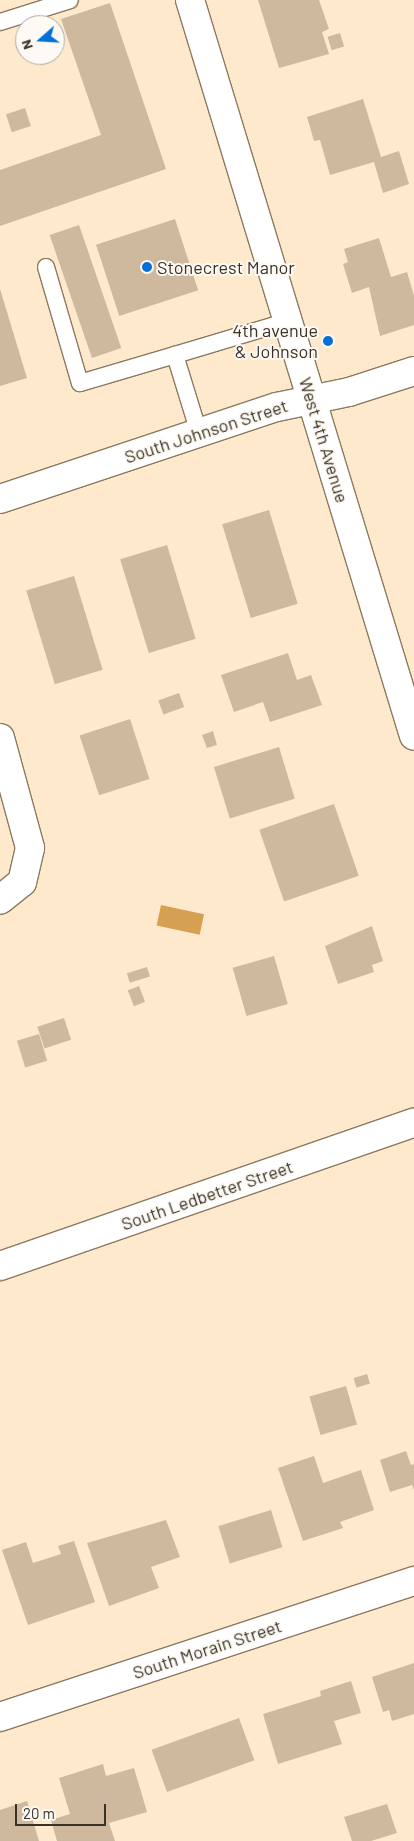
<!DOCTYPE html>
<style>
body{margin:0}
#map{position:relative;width:414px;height:1841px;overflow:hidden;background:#fee9cd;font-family:Barlow,sans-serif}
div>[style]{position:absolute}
.water>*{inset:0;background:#d6a052;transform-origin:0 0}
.building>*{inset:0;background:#ceb99e;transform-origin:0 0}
.roads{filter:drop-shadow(1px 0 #8c7960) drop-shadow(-1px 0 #8c7960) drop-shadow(0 1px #8c7960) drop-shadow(0 -1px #8c7960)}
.service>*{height:16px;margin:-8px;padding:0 8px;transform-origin:8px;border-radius:8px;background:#fff}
.minor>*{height:28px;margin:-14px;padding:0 14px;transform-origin:14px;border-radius:14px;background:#fff}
.tertiary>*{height:28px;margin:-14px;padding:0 14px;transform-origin:14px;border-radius:14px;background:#fff}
.dots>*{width:14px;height:14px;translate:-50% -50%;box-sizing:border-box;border:2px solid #fdf9f4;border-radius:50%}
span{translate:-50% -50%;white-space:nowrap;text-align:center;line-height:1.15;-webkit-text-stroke:4px #fdf9f4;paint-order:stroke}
.poi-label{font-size:18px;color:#3a3227}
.left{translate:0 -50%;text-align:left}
.right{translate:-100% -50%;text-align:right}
.street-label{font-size:18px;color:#3a3227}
.north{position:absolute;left:15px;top:15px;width:50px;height:50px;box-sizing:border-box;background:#fdf9f4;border:1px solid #afa9a2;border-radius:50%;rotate:251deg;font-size:14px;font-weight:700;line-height:20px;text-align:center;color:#3a3227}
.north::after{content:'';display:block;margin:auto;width:18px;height:22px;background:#0370d8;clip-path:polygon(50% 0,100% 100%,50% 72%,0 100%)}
.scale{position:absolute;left:15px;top:1804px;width:91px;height:22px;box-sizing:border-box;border:2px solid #3a3227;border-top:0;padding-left:6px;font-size:15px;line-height:18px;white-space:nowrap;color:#3a3227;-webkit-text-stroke:4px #fdf9f4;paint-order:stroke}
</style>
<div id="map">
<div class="water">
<div style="left:161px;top:905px;width:44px;height:21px;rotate:12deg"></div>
</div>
<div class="building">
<div style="clip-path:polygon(258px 0,319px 0,329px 29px,322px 32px,329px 54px,279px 68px)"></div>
<div style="clip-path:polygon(110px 3px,166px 169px,0 226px,0 170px,101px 135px,61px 19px)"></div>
<div style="left:340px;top:33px;width:14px;height:13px;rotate:73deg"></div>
<div style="clip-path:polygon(363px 99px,381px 157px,399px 151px,409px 184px,383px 193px,374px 162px,330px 175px,320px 140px,314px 141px,307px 117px)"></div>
<div style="left:25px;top:108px;width:19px;height:20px;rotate:72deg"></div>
<div style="left:175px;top:219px;width:75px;height:83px;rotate:72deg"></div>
<div style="left:79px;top:225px;width:130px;height:31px;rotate:71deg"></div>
<div style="clip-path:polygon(379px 238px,391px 277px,407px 272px,414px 296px,414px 325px,380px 336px,369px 287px,352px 293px,343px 264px,348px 262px,344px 249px)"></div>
<div style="clip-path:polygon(0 289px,27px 378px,0 386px)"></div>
<div style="left:269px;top:510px;width:98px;height:49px;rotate:73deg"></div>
<div style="left:167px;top:545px;width:98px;height:49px;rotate:73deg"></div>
<div style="left:74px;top:576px;width:98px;height:50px;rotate:73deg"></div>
<div style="clip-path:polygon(288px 653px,297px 680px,311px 675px,322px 705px,270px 722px,263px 702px,234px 712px,221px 675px)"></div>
<div style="left:179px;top:693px;width:15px;height:22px;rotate:70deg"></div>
<div style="left:130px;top:719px;width:63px;height:53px;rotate:72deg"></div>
<div style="clip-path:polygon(213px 731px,217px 745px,207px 748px,202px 735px)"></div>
<div style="left:279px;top:747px;width:54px;height:68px;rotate:73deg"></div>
<div style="left:334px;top:804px;width:76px;height:79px;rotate:71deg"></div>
<div style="clip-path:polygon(372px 926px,383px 961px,372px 965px,374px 972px,338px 984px,325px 946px)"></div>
<div style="left:274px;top:956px;width:50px;height:43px;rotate:74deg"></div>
<div style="left:147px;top:967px;width:10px;height:21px;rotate:73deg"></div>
<div style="left:139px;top:986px;width:17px;height:12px;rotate:69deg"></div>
<div style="left:64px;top:1018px;width:23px;height:28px;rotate:72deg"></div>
<div style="left:39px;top:1034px;width:28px;height:23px;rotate:73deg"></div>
<div style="left:367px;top:1374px;width:10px;height:14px;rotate:73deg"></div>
<div style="left:346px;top:1386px;width:40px;height:38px;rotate:74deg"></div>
<div style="clip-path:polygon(406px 1451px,411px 1465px,414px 1464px,414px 1490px,412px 1485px,390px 1492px,380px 1460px)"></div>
<div style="clip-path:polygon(314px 1456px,323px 1483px,361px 1470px,374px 1510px,340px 1522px,343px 1528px,303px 1541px,278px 1468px)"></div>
<div style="left:271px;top:1510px;width:39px;height:55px;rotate:73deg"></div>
<div style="clip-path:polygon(166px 1520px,180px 1557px,151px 1567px,159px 1588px,109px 1606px,87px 1543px)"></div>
<div style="clip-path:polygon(74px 1541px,95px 1602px,28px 1625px,2px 1550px,26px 1542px,33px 1563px,61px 1554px,58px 1546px)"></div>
<div style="clip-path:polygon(414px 1663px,414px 1714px,392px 1721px,389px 1710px,383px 1712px,372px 1677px)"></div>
<div style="clip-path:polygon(351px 1681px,361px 1713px,334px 1721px,342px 1744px,278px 1764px,263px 1714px,321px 1696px,320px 1691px)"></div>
<div style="left:239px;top:1718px;width:45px;height:93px;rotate:70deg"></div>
<div style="clip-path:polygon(103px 1764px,106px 1776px,134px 1768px,147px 1812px,109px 1823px,115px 1841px,57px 1841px,51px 1820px,70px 1814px,59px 1778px)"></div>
<div style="clip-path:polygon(27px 1801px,39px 1841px,0 1841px,0 1810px)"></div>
<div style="clip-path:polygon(387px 1804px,397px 1833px,371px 1841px,352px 1841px,344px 1817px)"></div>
</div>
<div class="roads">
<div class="service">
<div style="left:0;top:22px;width:73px;rotate:-17.4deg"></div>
<div style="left:46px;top:267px;width:121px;rotate:73.7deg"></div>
<div style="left:80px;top:383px;width:99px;rotate:-16.4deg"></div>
<div style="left:199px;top:433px;width:82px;rotate:-107.1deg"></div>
<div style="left:175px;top:355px;width:118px;rotate:-16.7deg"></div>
</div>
<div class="minor">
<div style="left:0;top:499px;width:292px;rotate:-18.4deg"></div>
<div style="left:277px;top:407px;width:74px;rotate:-11.8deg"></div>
<div style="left:349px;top:392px;width:68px;rotate:-17.9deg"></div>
<div style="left:0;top:738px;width:114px;rotate:74.7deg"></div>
<div style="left:30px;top:848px;width:35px;rotate:103deg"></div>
<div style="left:22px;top:882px;width:28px;rotate:141deg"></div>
<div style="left:0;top:1266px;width:438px;rotate:-19.1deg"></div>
</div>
<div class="tertiary">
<div style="left:190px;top:0;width:769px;rotate:73.07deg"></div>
<div style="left:0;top:1717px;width:436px;rotate:-18.2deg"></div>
</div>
</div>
<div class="dots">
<div style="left:147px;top:267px;background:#0370d8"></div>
<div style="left:328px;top:341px;background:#0370d8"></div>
</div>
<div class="poi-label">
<span class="left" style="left:157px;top:267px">Stonecrest Manor</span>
<span class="right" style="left:318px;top:341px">4th avenue<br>&amp; Johnson</span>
</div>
<div class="street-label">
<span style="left:206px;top:431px;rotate:-18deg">South Johnson Street</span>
<span style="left:324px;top:440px;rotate:73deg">West 4th Avenue</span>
<span style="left:207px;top:1195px;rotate:-19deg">South Ledbetter Street</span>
<span style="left:207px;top:1649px;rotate:-18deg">South Morain Street</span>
</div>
<div class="north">N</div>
<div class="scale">20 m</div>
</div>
